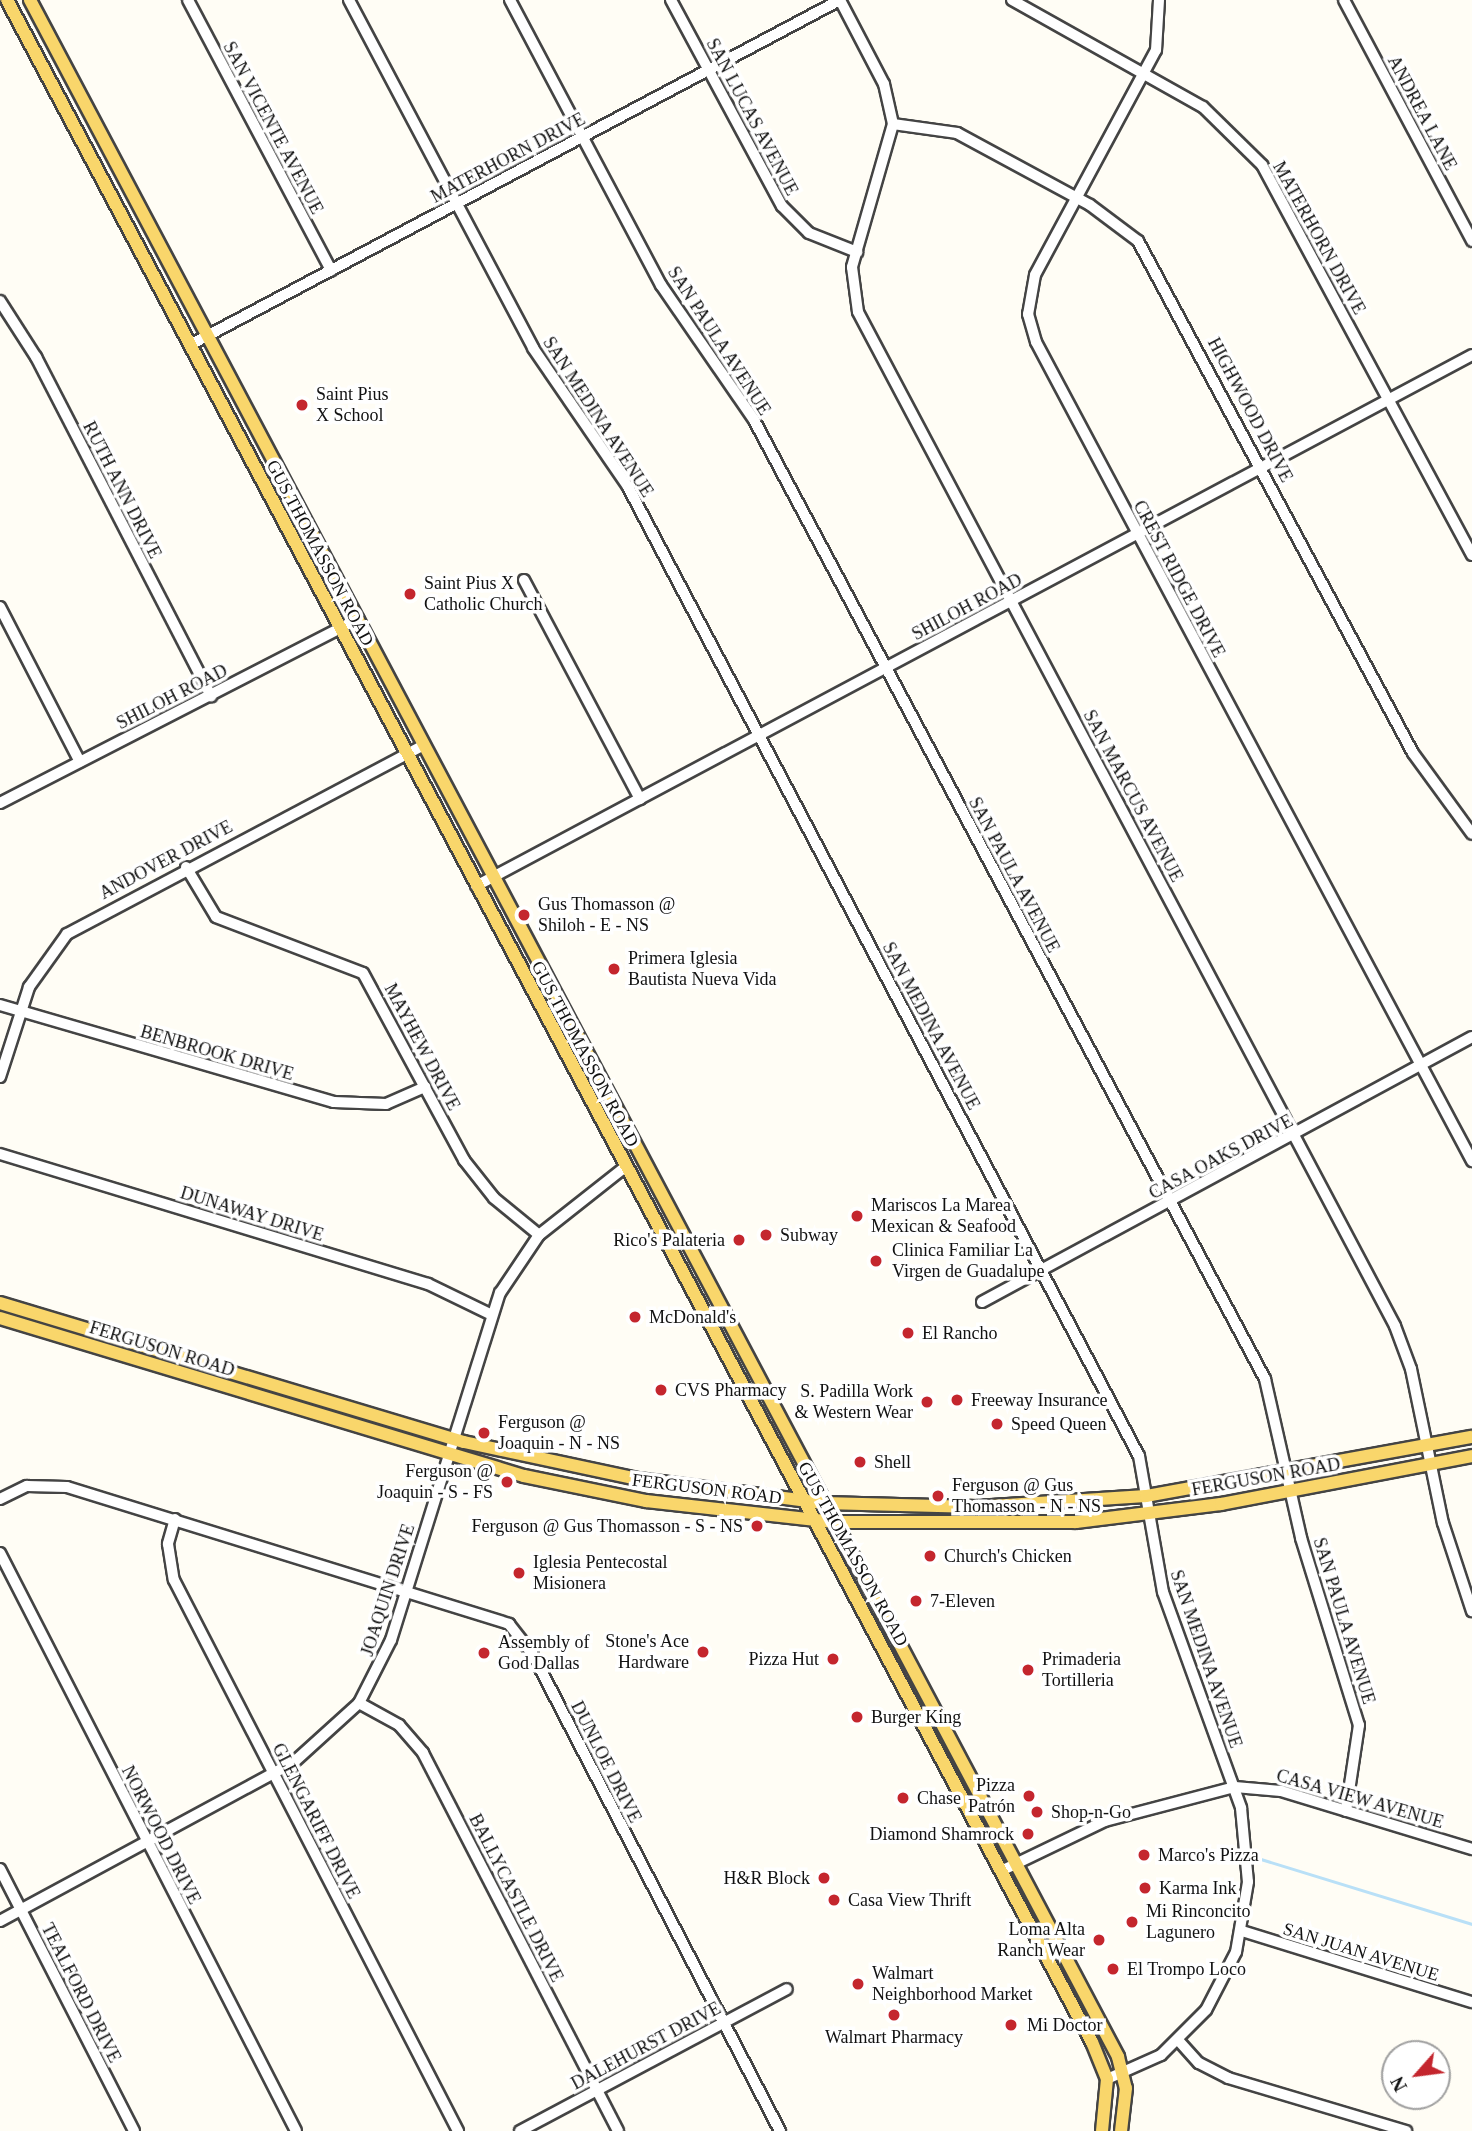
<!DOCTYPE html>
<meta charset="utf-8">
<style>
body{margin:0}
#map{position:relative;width:1472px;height:2131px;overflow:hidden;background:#fffdf5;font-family:Georgia,serif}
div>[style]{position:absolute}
.stream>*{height:2.5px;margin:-1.25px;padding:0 1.25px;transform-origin:1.25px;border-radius:1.25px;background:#b9e0f7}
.roads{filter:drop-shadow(2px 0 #444) drop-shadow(-2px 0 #444) drop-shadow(0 2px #444) drop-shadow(0 -2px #444)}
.minor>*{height:10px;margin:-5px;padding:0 5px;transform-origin:5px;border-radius:5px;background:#fff}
.major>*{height:12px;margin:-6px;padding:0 6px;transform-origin:6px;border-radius:6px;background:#f9d66b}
.dots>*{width:19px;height:19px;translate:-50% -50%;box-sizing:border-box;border:4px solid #fff;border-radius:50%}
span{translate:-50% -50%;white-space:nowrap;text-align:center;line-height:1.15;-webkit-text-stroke:7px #fff;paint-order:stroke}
.street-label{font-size:18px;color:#111}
.poi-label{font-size:18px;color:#111}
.left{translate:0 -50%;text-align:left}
.right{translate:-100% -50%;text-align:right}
.north{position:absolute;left:1381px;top:2040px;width:70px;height:70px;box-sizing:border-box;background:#fff;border:2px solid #a0a0a0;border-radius:50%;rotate:242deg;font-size:19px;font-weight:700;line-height:28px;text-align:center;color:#111}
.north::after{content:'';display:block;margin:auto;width:24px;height:32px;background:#c4262e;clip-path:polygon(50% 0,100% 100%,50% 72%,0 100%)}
</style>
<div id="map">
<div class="stream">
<div style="left:1261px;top:1859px;width:221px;rotate:17.1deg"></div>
</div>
<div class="roads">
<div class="minor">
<div style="left:188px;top:0;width:306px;rotate:62.1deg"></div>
<div style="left:349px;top:0;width:394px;rotate:62.1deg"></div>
<div style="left:533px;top:348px;width:168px;rotate:55.6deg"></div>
<div style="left:628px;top:487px;width:1095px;rotate:62.2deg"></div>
<div style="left:1139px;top:1456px;width:138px;rotate:80deg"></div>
<div style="left:1163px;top:1592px;width:230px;rotate:70.1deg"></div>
<div style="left:1241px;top:1808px;width:74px;rotate:84.6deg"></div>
<div style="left:1248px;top:1882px;width:71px;rotate:99.7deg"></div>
<div style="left:1236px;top:1952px;width:65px;rotate:117.3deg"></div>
<div style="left:1206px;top:2010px;width:64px;rotate:135deg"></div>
<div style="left:1161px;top:2055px;width:59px;rotate:156deg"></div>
<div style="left:510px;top:0;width:323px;rotate:62.1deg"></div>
<div style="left:661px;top:285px;width:164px;rotate:55.4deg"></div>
<div style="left:754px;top:420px;width:1087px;rotate:61.95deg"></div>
<div style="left:1265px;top:1379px;width:163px;rotate:77.2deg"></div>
<div style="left:1301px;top:1538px;width:196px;rotate:72.8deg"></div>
<div style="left:1359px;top:1725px;width:87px;rotate:98.6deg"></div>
<div style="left:671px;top:0;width:234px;rotate:61.7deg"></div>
<div style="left:782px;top:206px;width:38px;rotate:45deg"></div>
<div style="left:809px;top:233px;width:52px;rotate:21.6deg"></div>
<div style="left:1012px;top:0;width:219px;rotate:29.3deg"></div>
<div style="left:1203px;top:107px;width:83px;rotate:44.5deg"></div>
<div style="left:1262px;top:165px;width:443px;rotate:61.7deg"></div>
<div style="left:1159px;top:0;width:50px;rotate:93.4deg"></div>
<div style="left:1156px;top:50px;width:255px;rotate:118.3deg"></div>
<div style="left:1035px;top:275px;width:40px;rotate:100deg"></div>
<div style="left:1028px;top:314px;width:29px;rotate:74deg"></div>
<div style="left:1036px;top:342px;width:928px;rotate:61.97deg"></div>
<div style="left:1344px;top:0;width:273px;rotate:62deg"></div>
<div style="left:893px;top:124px;width:65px;rotate:8deg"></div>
<div style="left:957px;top:133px;width:151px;rotate:28.4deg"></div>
<div style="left:1090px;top:205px;width:60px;rotate:36.9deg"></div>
<div style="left:1138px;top:241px;width:581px;rotate:61.76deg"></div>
<div style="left:1413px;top:753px;width:100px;rotate:53.9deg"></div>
<div style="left:0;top:301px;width:67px;rotate:57.3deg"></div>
<div style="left:36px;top:357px;width:382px;rotate:62.7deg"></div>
<div style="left:190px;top:345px;width:736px;rotate:-27.96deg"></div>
<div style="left:840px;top:0;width:95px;rotate:62.4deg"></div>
<div style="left:884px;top:84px;width:41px;rotate:77.3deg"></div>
<div style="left:893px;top:124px;width:149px;rotate:106deg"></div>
<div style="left:852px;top:267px;width:45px;rotate:82.4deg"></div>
<div style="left:858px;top:312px;width:1147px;rotate:62.09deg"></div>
<div style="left:1395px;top:1326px;width:46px;rotate:69.6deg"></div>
<div style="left:1411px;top:1369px;width:157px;rotate:78.3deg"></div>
<div style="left:1443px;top:1523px;width:93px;rotate:71.8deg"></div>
<div style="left:524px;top:580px;width:248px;rotate:62.1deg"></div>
<div style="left:0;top:607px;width:174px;rotate:62.7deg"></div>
<div style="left:0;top:803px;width:403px;rotate:-27.2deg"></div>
<div style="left:186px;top:867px;width:58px;rotate:59deg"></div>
<div style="left:216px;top:917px;width:157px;rotate:20.9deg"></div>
<div style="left:363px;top:973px;width:213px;rotate:61.6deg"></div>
<div style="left:464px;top:1160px;width:48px;rotate:51.7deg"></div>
<div style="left:494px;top:1198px;width:58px;rotate:39.4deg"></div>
<div style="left:476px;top:886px;width:1129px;rotate:-28.06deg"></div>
<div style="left:0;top:1005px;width:348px;rotate:16.2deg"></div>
<div style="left:334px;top:1102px;width:52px;rotate:2.2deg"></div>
<div style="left:386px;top:1104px;width:43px;rotate:-23.6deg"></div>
<div style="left:0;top:1077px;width:95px;rotate:-72.1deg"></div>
<div style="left:29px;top:987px;width:65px;rotate:-54.4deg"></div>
<div style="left:67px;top:934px;width:404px;rotate:-27.9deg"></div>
<div style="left:0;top:1154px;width:447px;rotate:16.9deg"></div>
<div style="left:428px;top:1284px;width:69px;rotate:25.8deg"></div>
<div style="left:982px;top:1302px;width:557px;rotate:-28.41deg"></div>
<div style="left:0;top:1499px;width:30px;rotate:-26deg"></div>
<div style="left:27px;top:1486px;width:40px;rotate:1.4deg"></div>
<div style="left:67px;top:1487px;width:463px;rotate:17.2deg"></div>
<div style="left:509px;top:1624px;width:37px;rotate:52deg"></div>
<div style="left:532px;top:1653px;width:539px;rotate:62.58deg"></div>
<div style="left:175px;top:1519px;width:26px;rotate:106deg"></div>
<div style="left:168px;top:1544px;width:36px;rotate:81deg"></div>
<div style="left:174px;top:1580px;width:620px;rotate:62.73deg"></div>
<div style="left:0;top:1553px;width:649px;rotate:62.88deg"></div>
<div style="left:359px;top:1703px;width:46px;rotate:28.8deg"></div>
<div style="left:399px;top:1725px;width:37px;rotate:49deg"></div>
<div style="left:423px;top:1753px;width:425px;rotate:62.7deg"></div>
<div style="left:0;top:1869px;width:294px;rotate:62.9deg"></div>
<div style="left:1003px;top:1870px;width:113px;rotate:-25.7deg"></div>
<div style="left:1105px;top:1821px;width:134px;rotate:-14.7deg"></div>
<div style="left:1235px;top:1787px;width:46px;rotate:5deg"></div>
<div style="left:1281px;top:1791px;width:200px;rotate:16.9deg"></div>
<div style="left:0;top:1921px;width:334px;rotate:-28.4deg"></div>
<div style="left:294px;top:1762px;width:88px;rotate:-42.2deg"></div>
<div style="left:359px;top:1703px;width:71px;rotate:-63.1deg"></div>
<div style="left:391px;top:1640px;width:364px;rotate:-72.6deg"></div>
<div style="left:500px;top:1293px;width:70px;rotate:-56.1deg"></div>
<div style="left:539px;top:1235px;width:110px;rotate:-38.3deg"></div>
<div style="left:1242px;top:1931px;width:241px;rotate:17.2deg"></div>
<div style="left:1178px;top:2040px;width:31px;rotate:48deg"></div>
<div style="left:1199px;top:2063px;width:33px;rotate:27deg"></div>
<div style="left:1228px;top:2078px;width:186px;rotate:16.6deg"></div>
<div style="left:520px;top:2131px;width:302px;rotate:-28deg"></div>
</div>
<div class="major">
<div style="left:7px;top:0;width:2312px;rotate:62.02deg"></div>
<div style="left:1092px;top:2042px;width:40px;rotate:68deg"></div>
<div style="left:1107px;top:2079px;width:52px;rotate:95.5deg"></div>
<div style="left:30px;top:0;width:2327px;rotate:62.12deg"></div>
<div style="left:1118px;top:2057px;width:32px;rotate:76deg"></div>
<div style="left:1126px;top:2088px;width:43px;rotate:96.6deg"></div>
<div style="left:0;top:1303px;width:484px;rotate:16.7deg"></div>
<div style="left:464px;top:1442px;width:178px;rotate:12deg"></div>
<div style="left:638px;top:1479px;width:188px;rotate:7.4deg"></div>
<div style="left:824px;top:1503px;width:152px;rotate:1.5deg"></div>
<div style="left:976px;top:1507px;width:170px;rotate:-3.7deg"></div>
<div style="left:1146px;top:1496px;width:331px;rotate:-10.3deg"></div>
<div style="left:0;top:1318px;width:547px;rotate:16.78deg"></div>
<div style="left:524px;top:1476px;width:125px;rotate:11.6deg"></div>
<div style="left:646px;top:1501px;width:189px;rotate:6.4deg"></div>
<div style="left:834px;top:1522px;width:242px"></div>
<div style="left:1076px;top:1522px;width:146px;rotate:-7.1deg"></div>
<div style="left:1221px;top:1504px;width:256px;rotate:-10.8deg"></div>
</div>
</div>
<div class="dots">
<div style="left:302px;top:405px;background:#c4262e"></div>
<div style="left:410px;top:594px;background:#c4262e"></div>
<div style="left:524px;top:915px;background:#c4262e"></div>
<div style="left:614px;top:969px;background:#c4262e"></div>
<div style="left:857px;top:1216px;background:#c4262e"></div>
<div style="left:766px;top:1235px;background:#c4262e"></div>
<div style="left:739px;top:1240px;background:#c4262e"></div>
<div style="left:876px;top:1261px;background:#c4262e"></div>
<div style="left:635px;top:1317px;background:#c4262e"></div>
<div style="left:908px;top:1333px;background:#c4262e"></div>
<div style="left:661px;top:1390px;background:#c4262e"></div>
<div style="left:957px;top:1400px;background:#c4262e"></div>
<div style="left:927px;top:1402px;background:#c4262e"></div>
<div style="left:997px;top:1424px;background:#c4262e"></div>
<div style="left:484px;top:1433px;background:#c4262e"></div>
<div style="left:860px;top:1462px;background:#c4262e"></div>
<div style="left:507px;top:1482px;background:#c4262e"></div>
<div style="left:938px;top:1496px;background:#c4262e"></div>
<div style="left:757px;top:1526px;background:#c4262e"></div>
<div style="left:930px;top:1556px;background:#c4262e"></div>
<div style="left:519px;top:1573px;background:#c4262e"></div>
<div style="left:916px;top:1601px;background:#c4262e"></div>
<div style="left:703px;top:1652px;background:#c4262e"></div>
<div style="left:484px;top:1653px;background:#c4262e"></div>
<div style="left:833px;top:1659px;background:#c4262e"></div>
<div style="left:1028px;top:1670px;background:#c4262e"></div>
<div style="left:857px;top:1717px;background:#c4262e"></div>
<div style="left:1029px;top:1796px;background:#c4262e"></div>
<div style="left:903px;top:1798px;background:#c4262e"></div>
<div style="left:1037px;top:1812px;background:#c4262e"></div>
<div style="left:1028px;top:1834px;background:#c4262e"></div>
<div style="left:1144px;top:1855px;background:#c4262e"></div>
<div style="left:824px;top:1878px;background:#c4262e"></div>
<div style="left:1145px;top:1888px;background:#c4262e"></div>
<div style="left:834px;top:1900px;background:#c4262e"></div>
<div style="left:1132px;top:1922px;background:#c4262e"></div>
<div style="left:1099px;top:1940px;background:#c4262e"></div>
<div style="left:1113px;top:1969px;background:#c4262e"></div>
<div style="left:858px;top:1984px;background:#c4262e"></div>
<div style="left:894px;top:2015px;background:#c4262e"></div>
<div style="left:1011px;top:2025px;background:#c4262e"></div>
</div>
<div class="street-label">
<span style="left:1422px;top:113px;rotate:62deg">ANDREA LANE</span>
<span style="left:752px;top:117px;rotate:62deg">SAN LUCAS AVENUE</span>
<span style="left:273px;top:128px;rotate:62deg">SAN VICENTE AVENUE</span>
<span style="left:508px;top:158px;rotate:-28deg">MATERHORN DRIVE</span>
<span style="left:1319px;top:238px;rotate:61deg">MATERHORN DRIVE</span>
<span style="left:719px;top:341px;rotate:57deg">SAN PAULA AVENUE</span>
<span style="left:1250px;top:410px;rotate:62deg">HIGHWOOD DRIVE</span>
<span style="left:598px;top:417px;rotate:57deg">SAN MEDINA AVENUE</span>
<span style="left:122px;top:490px;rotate:63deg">RUTH ANN DRIVE</span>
<span style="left:320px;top:553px;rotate:62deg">GUS THOMASSON ROAD</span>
<span style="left:1179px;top:579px;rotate:62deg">CREST RIDGE DRIVE</span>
<span style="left:967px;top:607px;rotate:-28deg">SHILOH ROAD</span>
<span style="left:172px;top:697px;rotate:-27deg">SHILOH ROAD</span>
<span style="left:1133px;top:796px;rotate:62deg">SAN MARCUS AVENUE</span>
<span style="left:166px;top:860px;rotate:-28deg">ANDOVER DRIVE</span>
<span style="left:1014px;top:875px;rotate:62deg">SAN PAULA AVENUE</span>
<span style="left:931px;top:1026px;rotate:62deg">SAN MEDINA AVENUE</span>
<span style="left:422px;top:1047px;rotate:62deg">MAYHEW DRIVE</span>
<span style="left:217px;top:1053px;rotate:16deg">BENBROOK DRIVE</span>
<span style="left:585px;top:1054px;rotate:62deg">GUS THOMASSON ROAD</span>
<span style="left:1221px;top:1157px;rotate:-28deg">CASA OAKS DRIVE</span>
<span style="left:252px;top:1214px;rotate:17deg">DUNAWAY DRIVE</span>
<span style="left:162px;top:1349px;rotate:17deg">FERGUSON ROAD</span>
<span style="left:1266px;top:1477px;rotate:-10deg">FERGUSON ROAD</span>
<span style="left:707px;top:1489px;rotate:7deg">FERGUSON ROAD</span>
<span style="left:853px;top:1554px;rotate:61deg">GUS THOMASSON ROAD</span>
<span style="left:388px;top:1590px;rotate:-72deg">JOAQUIN DRIVE</span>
<span style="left:1344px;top:1621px;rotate:73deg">SAN PAULA AVENUE</span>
<span style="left:1206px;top:1659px;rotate:71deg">SAN MEDINA AVENUE</span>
<span style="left:606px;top:1762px;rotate:63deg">DUNLOE DRIVE</span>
<span style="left:1360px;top:1799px;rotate:16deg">CASA VIEW AVENUE</span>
<span style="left:316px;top:1821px;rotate:63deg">GLENGARIFF DRIVE</span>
<span style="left:161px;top:1835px;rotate:63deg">NORWOOD DRIVE</span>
<span style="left:516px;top:1898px;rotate:63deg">BALLYCASTLE DRIVE</span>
<span style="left:1361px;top:1952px;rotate:17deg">SAN JUAN AVENUE</span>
<span style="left:81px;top:1993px;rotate:63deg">TEALFORD DRIVE</span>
<span style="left:646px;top:2046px;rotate:-28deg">DALEHURST DRIVE</span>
</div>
<div class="poi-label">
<span class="left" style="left:316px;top:405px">Saint Pius<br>X School</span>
<span class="left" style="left:424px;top:594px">Saint Pius X<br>Catholic Church</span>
<span class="left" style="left:538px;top:915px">Gus Thomasson @<br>Shiloh - E - NS</span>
<span class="left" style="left:628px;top:969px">Primera Iglesia<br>Bautista Nueva Vida</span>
<span class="left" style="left:871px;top:1216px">Mariscos La Marea<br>Mexican &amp; Seafood</span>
<span class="left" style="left:780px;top:1235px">Subway</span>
<span class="right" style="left:725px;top:1240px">Rico's Palateria</span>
<span class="left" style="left:892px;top:1261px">Clinica Familiar La<br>Virgen de Guadalupe</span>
<span class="left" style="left:649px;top:1317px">McDonald's</span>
<span class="left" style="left:922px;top:1333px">El Rancho</span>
<span class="left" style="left:675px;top:1390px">CVS Pharmacy</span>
<span class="right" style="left:913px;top:1402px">S. Padilla Work<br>&amp; Western Wear</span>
<span class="left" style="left:971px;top:1400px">Freeway Insurance</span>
<span class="left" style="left:498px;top:1433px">Ferguson @<br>Joaquin - N - NS</span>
<span class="left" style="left:1011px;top:1424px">Speed Queen</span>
<span class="left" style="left:874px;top:1462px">Shell</span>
<span class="right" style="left:493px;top:1482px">Ferguson @<br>Joaquin - S - FS</span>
<span class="left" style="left:952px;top:1496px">Ferguson @ Gus<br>Thomasson - N - NS</span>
<span class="right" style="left:743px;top:1526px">Ferguson @ Gus Thomasson - S - NS</span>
<span class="left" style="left:944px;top:1556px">Church's Chicken</span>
<span class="left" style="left:533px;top:1573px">Iglesia Pentecostal<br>Misionera</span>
<span class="left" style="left:930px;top:1601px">7-Eleven</span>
<span class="right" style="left:689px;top:1652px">Stone's Ace<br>Hardware</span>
<span class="left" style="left:498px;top:1653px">Assembly of<br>God Dallas</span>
<span class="right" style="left:819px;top:1659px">Pizza Hut</span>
<span class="left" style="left:1042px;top:1670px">Primaderia<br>Tortilleria</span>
<span class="left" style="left:871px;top:1717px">Burger King</span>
<span class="right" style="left:1015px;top:1796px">Pizza<br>Patrón</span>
<span class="left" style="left:917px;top:1798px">Chase</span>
<span class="left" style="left:1051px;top:1812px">Shop-n-Go</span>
<span class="right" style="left:1014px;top:1834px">Diamond Shamrock</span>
<span class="left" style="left:1158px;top:1855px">Marco's Pizza</span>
<span class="right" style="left:810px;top:1878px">H&amp;R Block</span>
<span class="left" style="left:1159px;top:1888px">Karma Ink</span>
<span class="left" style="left:848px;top:1900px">Casa View Thrift</span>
<span class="left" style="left:1146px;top:1922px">Mi Rinconcito<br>Lagunero</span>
<span class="right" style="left:1085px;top:1940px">Loma Alta<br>Ranch Wear</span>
<span class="left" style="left:1127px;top:1969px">El Trompo Loco</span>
<span class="left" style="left:872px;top:1984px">Walmart<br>Neighborhood Market</span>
<span class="left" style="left:1027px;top:2025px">Mi Doctor</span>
<span style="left:894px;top:2037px">Walmart Pharmacy</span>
</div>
<div class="north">N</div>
</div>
